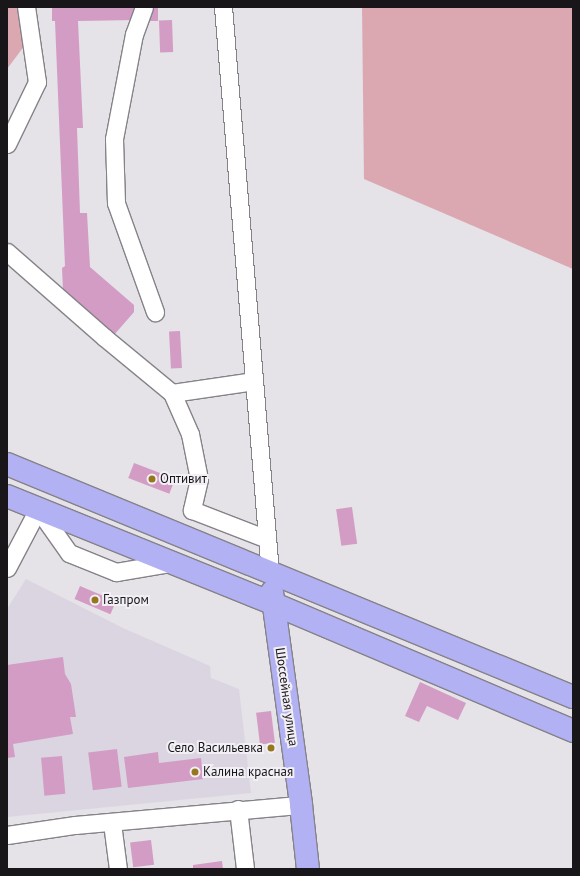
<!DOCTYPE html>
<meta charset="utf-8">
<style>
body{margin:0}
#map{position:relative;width:580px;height:876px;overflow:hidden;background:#e5e2e8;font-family:"PT Sans",sans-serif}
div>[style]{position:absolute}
.built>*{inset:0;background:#dbd5e2}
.green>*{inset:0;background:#dba8b2}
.building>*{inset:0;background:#d39cc4;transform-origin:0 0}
.roads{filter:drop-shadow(1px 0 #858288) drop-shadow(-1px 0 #858288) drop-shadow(0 1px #858288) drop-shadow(0 -1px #858288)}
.minor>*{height:17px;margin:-8.5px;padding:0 8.5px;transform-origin:8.5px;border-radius:8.5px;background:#fff}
.major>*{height:22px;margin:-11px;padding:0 11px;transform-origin:11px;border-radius:11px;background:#b2b1f3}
.dots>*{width:11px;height:11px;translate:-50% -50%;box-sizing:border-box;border:2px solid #f2eff5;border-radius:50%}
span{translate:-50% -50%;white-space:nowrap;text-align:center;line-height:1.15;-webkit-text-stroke:4px #f2eff5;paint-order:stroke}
.poi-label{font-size:13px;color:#181619}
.left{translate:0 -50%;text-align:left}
.right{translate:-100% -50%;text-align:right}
.street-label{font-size:13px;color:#181619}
.frame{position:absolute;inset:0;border:8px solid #181619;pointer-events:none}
</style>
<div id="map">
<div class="built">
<div style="clip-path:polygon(26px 579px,123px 628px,210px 666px,211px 678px,239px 689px,251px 793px,7px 817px,7px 609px)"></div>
</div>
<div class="green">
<div style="clip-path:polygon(7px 7px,21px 7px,28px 41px,7px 69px)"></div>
<div style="clip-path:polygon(362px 7px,573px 7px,573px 269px,364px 179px)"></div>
</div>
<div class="building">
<div style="clip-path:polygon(52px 7px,135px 7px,135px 20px,78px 21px,83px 128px,77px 128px,80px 213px,87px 213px,90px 267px,134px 305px,134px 312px,114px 335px,63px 290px,62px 268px,65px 266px,55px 21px,52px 21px)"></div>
<div style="left:149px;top:8px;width:9px;height:13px"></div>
<div style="left:172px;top:20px;width:32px;height:13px;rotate:88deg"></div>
<div style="left:180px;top:331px;width:37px;height:11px;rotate:87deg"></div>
<div style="left:134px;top:463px;width:44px;height:16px;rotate:21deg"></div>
<div style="left:352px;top:507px;width:37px;height:16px;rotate:82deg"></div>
<div style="left:80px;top:586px;width:39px;height:14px;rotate:23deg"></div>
<div style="clip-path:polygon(63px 657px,65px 674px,71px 684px,76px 717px,70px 717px,73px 734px,13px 744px,15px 757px,7px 758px,7px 665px)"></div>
<div style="clip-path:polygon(420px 682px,466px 703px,458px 720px,427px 706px,419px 722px,405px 716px)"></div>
<div style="left:271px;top:711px;width:32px;height:15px;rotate:83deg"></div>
<div style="left:117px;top:749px;width:38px;height:29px;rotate:83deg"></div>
<div style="clip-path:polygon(158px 752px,159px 763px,201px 758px,203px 779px,128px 788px,124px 757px)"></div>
<div style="left:62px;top:756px;width:38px;height:21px;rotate:85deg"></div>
<div style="left:151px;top:840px;width:25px;height:21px;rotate:83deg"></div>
<div style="clip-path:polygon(222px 861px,223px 869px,193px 869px,193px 865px)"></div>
</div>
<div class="roads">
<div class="minor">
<div style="left:144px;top:7px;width:29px;rotate:110deg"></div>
<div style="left:134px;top:34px;width:107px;rotate:100.8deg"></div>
<div style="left:114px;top:139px;width:64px;rotate:88.2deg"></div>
<div style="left:116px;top:203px;width:116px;rotate:70.3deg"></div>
<div style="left:223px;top:7px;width:568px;rotate:85.25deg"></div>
<div style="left:7px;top:144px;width:69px;rotate:-64.2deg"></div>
<div style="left:37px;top:82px;width:76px;rotate:-98.3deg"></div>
<div style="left:7px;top:252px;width:129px;rotate:41.2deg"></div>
<div style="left:104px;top:337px;width:88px;rotate:39.5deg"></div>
<div style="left:172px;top:393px;width:45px;rotate:66.3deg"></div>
<div style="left:190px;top:434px;width:46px;rotate:78.7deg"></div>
<div style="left:199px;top:479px;width:32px;rotate:103deg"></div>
<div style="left:192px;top:510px;width:80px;rotate:21.1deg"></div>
<div style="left:172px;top:393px;width:83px;rotate:-8.3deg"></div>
<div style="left:7px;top:568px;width:67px;rotate:-62.3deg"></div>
<div style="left:38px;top:509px;width:54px;rotate:54.8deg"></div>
<div style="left:69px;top:553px;width:51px;rotate:22deg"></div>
<div style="left:116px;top:572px;width:54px;rotate:-9.6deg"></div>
<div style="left:238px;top:809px;width:60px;rotate:83.3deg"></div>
<div style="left:112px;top:823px;width:46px;rotate:82.6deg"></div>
<div style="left:7px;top:835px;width:69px;rotate:-8.4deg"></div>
<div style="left:75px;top:825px;width:227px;rotate:-5.1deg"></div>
</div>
<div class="major">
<div style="left:7px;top:464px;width:612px;rotate:22.38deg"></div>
<div style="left:7px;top:496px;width:288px;rotate:22deg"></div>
<div style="left:274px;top:604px;width:325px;rotate:23deg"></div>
<div style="left:272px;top:592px;width:215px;rotate:82.2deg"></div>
<div style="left:301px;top:805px;width:64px;rotate:83.8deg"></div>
</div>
</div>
<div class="dots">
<div style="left:152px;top:479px;background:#95771e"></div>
<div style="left:95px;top:600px;background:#95771e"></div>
<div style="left:271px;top:748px;background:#95771e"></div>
<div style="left:195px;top:772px;background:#95771e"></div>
</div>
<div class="poi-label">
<span class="left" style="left:160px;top:479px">Оптивит</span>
<span class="left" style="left:103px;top:600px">Газпром</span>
<span class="right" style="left:263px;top:748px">Село Васильевка</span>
<span class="left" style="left:203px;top:772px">Калина красная</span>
</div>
<div class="street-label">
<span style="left:286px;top:697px;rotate:82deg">Шоссейная улица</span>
</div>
<div class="frame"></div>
</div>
